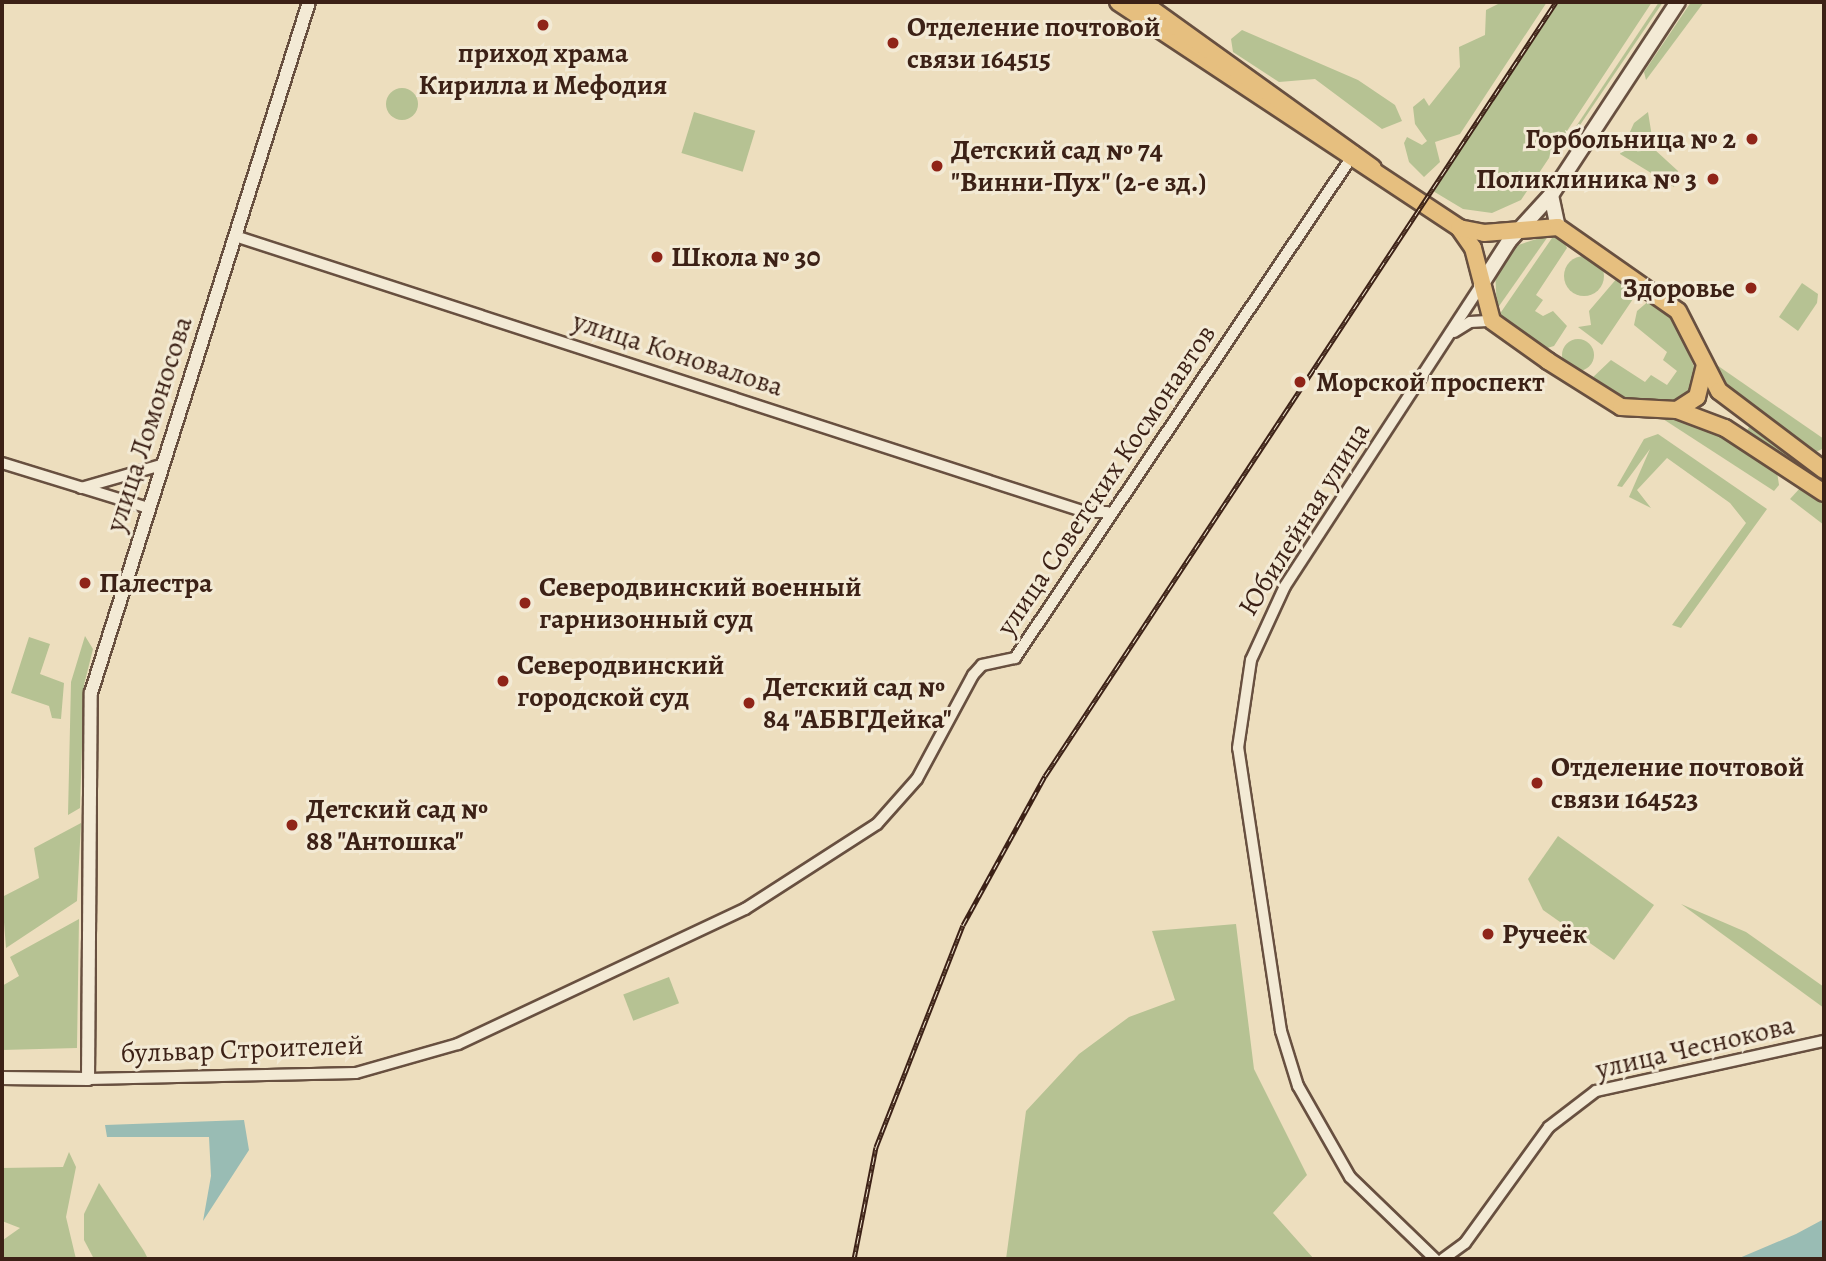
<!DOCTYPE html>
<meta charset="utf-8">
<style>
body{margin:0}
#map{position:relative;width:1826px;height:1261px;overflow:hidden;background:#eddebe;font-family:Alegreya,serif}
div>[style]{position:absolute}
.green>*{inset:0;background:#b6c293;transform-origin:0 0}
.round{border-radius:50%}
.water>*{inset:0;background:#99bcb4}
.roads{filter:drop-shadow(2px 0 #685040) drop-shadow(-2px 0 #685040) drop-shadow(0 2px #685040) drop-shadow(0 -2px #685040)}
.minor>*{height:10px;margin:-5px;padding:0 5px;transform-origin:5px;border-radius:5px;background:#f3ead5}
.tertiary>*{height:12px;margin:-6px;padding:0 6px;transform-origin:6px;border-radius:6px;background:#f3ead5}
.secondary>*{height:14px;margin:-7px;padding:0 7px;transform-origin:7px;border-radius:7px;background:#f3ead5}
.primary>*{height:16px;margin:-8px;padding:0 8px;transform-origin:8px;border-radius:8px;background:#e6bf7f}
.rail>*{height:5px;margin-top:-2.5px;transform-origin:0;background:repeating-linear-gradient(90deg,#f3ead5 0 8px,#3c2116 0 16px);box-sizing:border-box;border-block:2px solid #3c2116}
.dots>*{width:19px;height:19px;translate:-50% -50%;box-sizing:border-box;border:4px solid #f3ead5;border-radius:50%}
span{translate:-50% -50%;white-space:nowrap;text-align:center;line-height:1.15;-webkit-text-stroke:6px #f3ead5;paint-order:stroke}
.poi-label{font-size:28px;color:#3c2116;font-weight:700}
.left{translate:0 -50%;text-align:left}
.right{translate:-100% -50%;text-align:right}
.street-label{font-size:28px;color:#3c2116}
.frame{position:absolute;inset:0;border:4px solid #3c2116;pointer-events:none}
</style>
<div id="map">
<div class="green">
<div style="clip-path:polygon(1502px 2px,1547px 2px,1460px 134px,1435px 142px,1440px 162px,1424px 177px,1409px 162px,1404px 143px,1407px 137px,1422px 145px,1427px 141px,1415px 124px,1413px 107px,1424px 98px,1429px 106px,1460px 67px,1459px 47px,1485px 35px,1486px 10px)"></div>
<div style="clip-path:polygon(1559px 2px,1652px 2px,1563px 137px,1557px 135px,1557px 146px,1521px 200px,1492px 213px,1463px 209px,1433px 191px)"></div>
<div style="clip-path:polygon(1659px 2px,1663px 2px,1574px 134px,1573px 131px)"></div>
<div style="clip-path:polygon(1691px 2px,1704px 2px,1646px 80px,1644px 72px)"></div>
<div style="clip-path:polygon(1242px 30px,1358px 80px,1395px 105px,1402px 121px,1382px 129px,1315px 79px,1279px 82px,1233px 52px,1231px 39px)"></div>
<div class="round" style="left:386px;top:88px;width:32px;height:32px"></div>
<div style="left:694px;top:112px;width:64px;height:43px;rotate:17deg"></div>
<div style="clip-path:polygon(1648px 112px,1654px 149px,1678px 171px,1674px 187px,1620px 154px,1634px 123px)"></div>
<div style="clip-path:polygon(1549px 235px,1497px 309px,1495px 271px,1512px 247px)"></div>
<div style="clip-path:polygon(1552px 238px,1562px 238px,1567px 248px,1536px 295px,1543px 300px,1535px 311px,1543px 316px,1553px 311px,1567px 326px,1554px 346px,1544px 349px,1499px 315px)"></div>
<div class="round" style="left:1564px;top:256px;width:40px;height:40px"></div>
<div style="clip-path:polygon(1618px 277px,1635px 296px,1602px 345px,1578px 327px,1591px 325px,1589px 311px)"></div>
<div style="clip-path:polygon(1802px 283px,1818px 294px,1817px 303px,1798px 331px,1779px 317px)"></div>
<div style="clip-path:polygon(1651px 299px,1671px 313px,1698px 376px,1679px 403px,1630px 406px,1590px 380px,1611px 360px,1645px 382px,1651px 375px,1667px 385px,1677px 371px,1663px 360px,1667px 352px,1634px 325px,1637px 311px)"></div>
<div class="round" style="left:1562px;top:339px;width:32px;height:32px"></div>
<div style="clip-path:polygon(1711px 361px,1824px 439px,1824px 448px,1814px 453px,1721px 382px)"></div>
<div style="clip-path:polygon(1678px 417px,1708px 428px,1777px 472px,1779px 485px,1774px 491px,1663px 419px)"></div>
<div style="left:1750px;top:426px;width:90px;height:8px;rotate:35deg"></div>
<div style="clip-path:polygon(1658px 434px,1767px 509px,1681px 628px,1672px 625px,1746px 523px,1730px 503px,1667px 458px,1637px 490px,1651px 508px,1629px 497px,1650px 449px,1622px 487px,1617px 486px,1644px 439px)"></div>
<div style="clip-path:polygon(1801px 487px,1824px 500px,1824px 525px,1790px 499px)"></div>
<div style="clip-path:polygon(85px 636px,93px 649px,84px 685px,80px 808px,68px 815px,71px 682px)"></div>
<div style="clip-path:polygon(29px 637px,50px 644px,40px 674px,64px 683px,61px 719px,52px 718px,49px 706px,11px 693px)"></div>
<div style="clip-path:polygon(81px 823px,77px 901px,6px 948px,2px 897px,39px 878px,34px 848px)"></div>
<div style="clip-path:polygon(1558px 836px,1654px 905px,1614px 960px,1543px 910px,1528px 879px)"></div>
<div style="clip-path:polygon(1681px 904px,1746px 932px,1824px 987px,1824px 1008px)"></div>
<div style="clip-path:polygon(79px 919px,77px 1048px,2px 1050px,2px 986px,19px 976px,10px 957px)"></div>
<div style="clip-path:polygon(1236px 924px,1254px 1069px,1307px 1175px,1273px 1213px,1314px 1259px,1006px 1259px,1026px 1111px,1079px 1054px,1129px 1017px,1175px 1000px,1152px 931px)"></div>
<div style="left:669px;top:977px;width:28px;height:49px;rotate:69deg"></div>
<div style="clip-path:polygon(69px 1152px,76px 1167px,66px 1217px,76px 1259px,2px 1259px,3px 1240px,20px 1228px,2px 1221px,2px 1168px,63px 1167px)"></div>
<div style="clip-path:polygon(99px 1183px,144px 1251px,148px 1259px,94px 1259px,84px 1240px,84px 1214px)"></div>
</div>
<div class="water">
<div style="clip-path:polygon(244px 1120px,249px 1150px,203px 1221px,211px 1176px,209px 1137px,107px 1137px,105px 1125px)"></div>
<div style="clip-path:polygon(1824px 1219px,1824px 1259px,1737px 1259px,1796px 1234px)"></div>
</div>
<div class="roads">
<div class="minor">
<div style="left:235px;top:236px;width:894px;rotate:17.99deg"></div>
<div style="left:1085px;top:512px;width:22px"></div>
<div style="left:1454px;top:332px;width:19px;rotate:-32deg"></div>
<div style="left:1470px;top:322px;width:22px;rotate:-3deg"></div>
<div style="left:2px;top:463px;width:153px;rotate:17.1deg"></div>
<div style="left:81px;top:488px;width:83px;rotate:-16deg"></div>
<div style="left:88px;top:1079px;width:268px;rotate:-1.3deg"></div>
<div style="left:356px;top:1073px;width:106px;rotate:-15.9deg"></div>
<div style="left:458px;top:1044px;width:317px;rotate:-25.2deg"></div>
<div style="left:745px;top:909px;width:157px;rotate:-32.8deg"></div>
<div style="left:877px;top:824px;width:60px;rotate:-48.4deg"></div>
<div style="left:917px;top:779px;width:118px;rotate:-61.7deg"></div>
<div style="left:973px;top:675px;width:13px;rotate:-48deg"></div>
<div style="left:982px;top:665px;width:34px;rotate:-12deg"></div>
<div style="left:1015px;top:658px;width:610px;rotate:-56.1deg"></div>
<div style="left:1435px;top:1259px;width:118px;rotate:-136deg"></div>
<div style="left:1350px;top:1177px;width:105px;rotate:-119.7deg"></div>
<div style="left:1298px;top:1086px;width:58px;rotate:-107.2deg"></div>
<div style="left:1281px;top:1031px;width:286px;rotate:-98.6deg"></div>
<div style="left:1238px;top:748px;width:89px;rotate:-81.6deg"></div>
<div style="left:1251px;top:660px;width:81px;rotate:-65.3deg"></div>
<div style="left:1285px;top:586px;width:359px;rotate:-56.9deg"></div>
<div style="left:1443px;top:1259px;width:27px;rotate:-36deg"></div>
<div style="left:1465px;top:1243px;width:143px;rotate:-54.1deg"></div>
<div style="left:1549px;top:1127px;width:59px;rotate:-37.5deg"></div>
<div style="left:1596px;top:1091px;width:233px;rotate:-12.4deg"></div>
</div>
<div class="tertiary">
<div style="left:2px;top:1078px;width:86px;rotate:0.7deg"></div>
<div style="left:88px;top:1079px;width:386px;rotate:-89.6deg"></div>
<div style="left:91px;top:693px;width:725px;rotate:-72.49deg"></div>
</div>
<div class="secondary">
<div style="left:1551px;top:195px;width:33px;rotate:78deg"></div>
<div style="left:1481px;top:285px;width:52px;rotate:-57.5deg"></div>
<div style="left:1509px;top:241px;width:62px;rotate:-47.6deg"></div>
<div style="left:1551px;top:195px;width:231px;rotate:-56.7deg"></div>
</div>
<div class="primary">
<div style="left:1118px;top:2px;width:409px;rotate:33.5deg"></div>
<div style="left:1459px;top:228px;width:24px;rotate:55deg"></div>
<div style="left:1473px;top:248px;width:75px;rotate:75.4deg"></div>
<div style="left:1492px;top:321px;width:69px;rotate:35.5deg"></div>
<div style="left:1548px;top:361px;width:86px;rotate:32.2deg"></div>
<div style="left:1621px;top:407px;width:56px;rotate:3.1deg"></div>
<div style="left:1677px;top:410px;width:51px;rotate:20.6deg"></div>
<div style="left:1725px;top:428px;width:118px;rotate:33.3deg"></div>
<div style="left:1142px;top:2px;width:284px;rotate:35.7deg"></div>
<div style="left:1459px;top:228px;width:25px;rotate:11deg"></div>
<div style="left:1484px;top:233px;width:74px;rotate:-4.6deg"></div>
<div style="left:1558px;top:227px;width:146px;rotate:35deg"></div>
<div style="left:1678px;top:311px;width:90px;rotate:62.9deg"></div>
<div style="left:1719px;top:391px;width:131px;rotate:37deg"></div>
<div style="left:1677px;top:410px;width:24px;rotate:-33deg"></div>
<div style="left:1697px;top:397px;width:32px;rotate:-76deg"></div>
</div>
</div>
<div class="rail">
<div style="left:854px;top:1259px;width:114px;rotate:-78.9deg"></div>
<div style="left:876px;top:1147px;width:238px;rotate:-68.6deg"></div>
<div style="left:963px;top:925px;width:170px;rotate:-61.2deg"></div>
<div style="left:1045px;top:776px;width:927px;rotate:-56.57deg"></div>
</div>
<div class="dots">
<div style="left:543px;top:25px;background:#8f2418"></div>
<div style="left:893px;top:43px;background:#8f2418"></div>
<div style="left:1752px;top:139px;background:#8f2418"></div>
<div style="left:937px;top:166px;background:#8f2418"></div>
<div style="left:1713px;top:179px;background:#8f2418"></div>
<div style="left:657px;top:257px;background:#8f2418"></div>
<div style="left:1751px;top:288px;background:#8f2418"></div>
<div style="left:1300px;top:382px;background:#8f2418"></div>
<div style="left:85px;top:583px;background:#8f2418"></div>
<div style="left:525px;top:603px;background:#8f2418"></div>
<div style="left:503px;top:681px;background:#8f2418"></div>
<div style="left:749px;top:703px;background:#8f2418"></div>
<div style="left:1537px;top:783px;background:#8f2418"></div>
<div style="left:292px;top:825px;background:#8f2418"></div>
<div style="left:1488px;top:934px;background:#8f2418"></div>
</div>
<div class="poi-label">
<span class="left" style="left:907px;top:43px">Отделение почтовой<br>связи 164515</span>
<span style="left:543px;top:69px">приход храма<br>Кирилла и Мефодия</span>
<span class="right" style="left:1736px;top:139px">Горбольница № 2</span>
<span class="left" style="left:951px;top:166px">Детский сад № 74<br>"Винни-Пух" (2-е зд.)</span>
<span class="right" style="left:1697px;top:179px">Поликлиника № 3</span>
<span class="left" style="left:671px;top:257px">Школа № 30</span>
<span class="right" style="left:1735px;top:288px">Здоровье</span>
<span class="left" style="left:1316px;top:382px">Морской проспект</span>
<span class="left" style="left:99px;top:583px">Палестра</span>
<span class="left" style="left:539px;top:603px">Северодвинский военный<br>гарнизонный суд</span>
<span class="left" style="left:517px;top:681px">Северодвинский<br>городской суд</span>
<span class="left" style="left:763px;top:703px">Детский сад №<br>84 "АБВГДейка"</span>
<span class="left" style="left:1551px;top:783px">Отделение почтовой<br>связи 164523</span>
<span class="left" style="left:306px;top:825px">Детский сад №<br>88 "Антошка"</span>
<span class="left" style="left:1502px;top:934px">Ручеёк</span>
</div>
<div class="street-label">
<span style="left:678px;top:354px;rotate:18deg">улица Коновалова</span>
<span style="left:149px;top:424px;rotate:-72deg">улица Ломоносова</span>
<span style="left:1106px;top:480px;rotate:-56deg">улица Советских Космонавтов</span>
<span style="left:1304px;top:519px;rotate:-58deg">Юбилейная улица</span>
<span style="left:1695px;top:1047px;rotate:-13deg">улица Чеснокова</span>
<span style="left:242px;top:1049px;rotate:-2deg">бульвар Строителей</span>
</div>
<div class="frame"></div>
</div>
